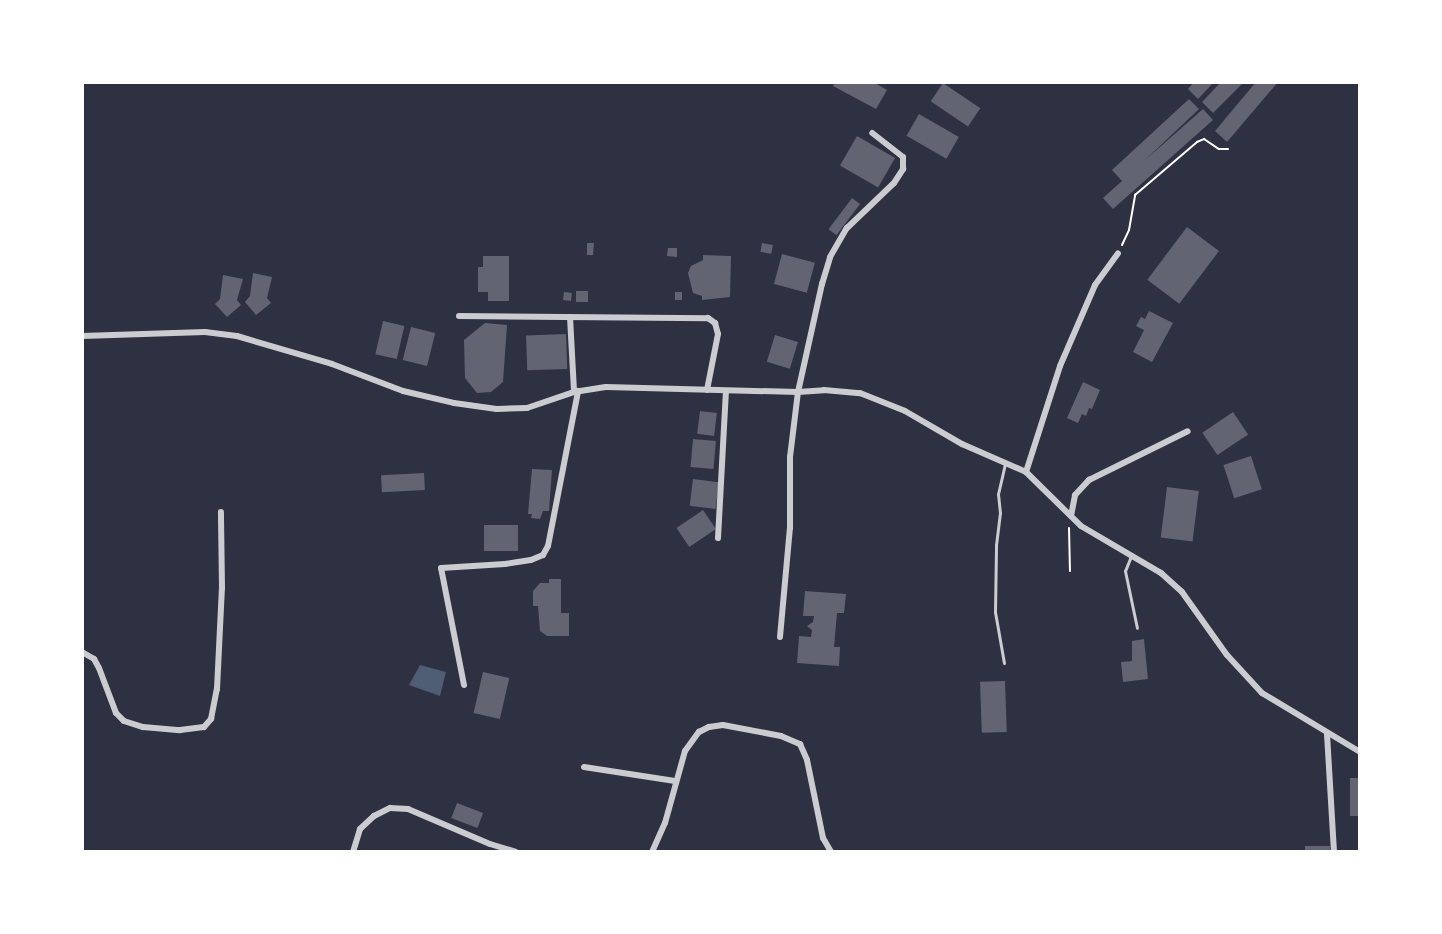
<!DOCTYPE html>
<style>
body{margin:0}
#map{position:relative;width:1442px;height:934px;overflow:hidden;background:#2d3142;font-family:"Source Sans 3",sans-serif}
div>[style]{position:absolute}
.water>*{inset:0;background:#4f5d75}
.building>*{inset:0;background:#626471;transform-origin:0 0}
.path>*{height:2px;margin:-1px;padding:0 1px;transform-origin:1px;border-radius:1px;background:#fff}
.service>*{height:3px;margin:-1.5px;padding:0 1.5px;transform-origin:1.5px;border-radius:1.5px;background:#caccd0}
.minor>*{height:6px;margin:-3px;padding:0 3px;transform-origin:3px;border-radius:3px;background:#caccd0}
span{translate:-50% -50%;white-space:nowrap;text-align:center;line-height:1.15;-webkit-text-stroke:6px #fff;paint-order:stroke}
.frame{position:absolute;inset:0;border:84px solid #fff;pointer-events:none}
</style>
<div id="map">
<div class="water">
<div style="clip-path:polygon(420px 665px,446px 672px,440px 696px,409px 685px)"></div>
</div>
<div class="building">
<div style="clip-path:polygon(835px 82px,873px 82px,887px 90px,876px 109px,833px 86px)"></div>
<div style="clip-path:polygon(1194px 82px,1214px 82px,1198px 99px,1188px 89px)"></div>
<div style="clip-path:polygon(1221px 82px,1244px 82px,1213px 113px,1202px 102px)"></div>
<div style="clip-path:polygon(1256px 82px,1278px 82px,1227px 142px,1215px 131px)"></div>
<div style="left:943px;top:83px;width:45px;height:22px;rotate:34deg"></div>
<div style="clip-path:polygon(1189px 99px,1199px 109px,1144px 161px,1203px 109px,1213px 120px,1113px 209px,1103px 198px,1122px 181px,1112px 170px)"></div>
<div style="left:919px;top:114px;width:46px;height:25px;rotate:30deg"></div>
<div style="left:857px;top:136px;width:44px;height:34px;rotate:30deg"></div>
<div style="left:852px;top:198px;width:10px;height:39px;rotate:37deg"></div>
<div style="left:1187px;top:227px;width:40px;height:66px;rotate:37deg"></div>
<div style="clip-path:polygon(587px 243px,594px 243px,593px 255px,587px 255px)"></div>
<div style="left:762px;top:243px;width:11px;height:9px;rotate:10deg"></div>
<div style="clip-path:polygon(668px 248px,677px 248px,677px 257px,667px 256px)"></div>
<div style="left:782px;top:254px;width:34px;height:31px;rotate:15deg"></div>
<div style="clip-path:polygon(703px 255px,731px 256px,730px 297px,702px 300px,702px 296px,693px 293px,688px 273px,691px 266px,703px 260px)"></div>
<div style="clip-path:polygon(483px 256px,509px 256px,509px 301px,488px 301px,488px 292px,478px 292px,478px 267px,483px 267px)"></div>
<div style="clip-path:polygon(253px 273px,272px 277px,267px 298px,271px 303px,256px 315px,245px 302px,250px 296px)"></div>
<div style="clip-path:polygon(223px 275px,243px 279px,237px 300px,241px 305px,227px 317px,215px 304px,220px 299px)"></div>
<div style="left:576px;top:291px;width:12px;height:11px"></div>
<div style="left:564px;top:292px;width:8px;height:8px;rotate:7deg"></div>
<div style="left:675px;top:292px;width:7px;height:8px"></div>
<div style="clip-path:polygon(1149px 311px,1173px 323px,1152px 362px,1133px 352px,1144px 330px,1136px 326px,1141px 317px,1145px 319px)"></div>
<div style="left:383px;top:321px;width:22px;height:34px;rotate:13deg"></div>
<div style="clip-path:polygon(485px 323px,507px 325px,503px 382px,491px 392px,477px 393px,465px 378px,464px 340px)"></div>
<div style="left:411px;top:327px;width:25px;height:34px;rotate:14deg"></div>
<div style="left:566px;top:334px;width:35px;height:40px;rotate:88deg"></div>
<div style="left:775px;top:335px;width:24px;height:28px;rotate:17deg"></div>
<div style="clip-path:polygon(1083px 382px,1100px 390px,1092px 409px,1089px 408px,1086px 416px,1082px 414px,1078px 423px,1067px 418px)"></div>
<div style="left:700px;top:411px;width:17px;height:23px;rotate:7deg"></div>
<div style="left:1233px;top:412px;width:27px;height:37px;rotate:56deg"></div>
<div style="left:693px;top:439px;width:23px;height:28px;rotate:5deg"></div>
<div style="left:1251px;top:456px;width:35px;height:29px;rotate:72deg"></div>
<div style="clip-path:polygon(532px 469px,552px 470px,549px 511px,543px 511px,540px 519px,531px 518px,532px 514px,528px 514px)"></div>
<div style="left:424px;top:473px;width:17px;height:43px;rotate:87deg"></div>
<div style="left:693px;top:479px;width:26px;height:27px;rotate:7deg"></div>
<div style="left:1167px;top:487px;width:32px;height:51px;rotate:7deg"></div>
<div style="left:703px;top:510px;width:23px;height:32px;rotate:56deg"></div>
<div style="left:484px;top:525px;width:34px;height:26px"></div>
<div style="clip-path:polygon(549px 579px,561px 579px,561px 613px,569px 613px,569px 636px,547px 636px,540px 631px,538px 606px,533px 606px,533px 591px,540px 583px,549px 583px)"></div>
<div style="clip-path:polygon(805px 591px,846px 594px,844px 613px,837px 613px,834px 647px,840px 647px,839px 666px,797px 663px,799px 636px,811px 637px,812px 630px,807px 626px,813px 622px,814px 616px,803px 616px)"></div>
<div style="clip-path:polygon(1144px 639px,1148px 679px,1123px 682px,1121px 662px,1132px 661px,1132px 641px)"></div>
<div style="left:483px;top:672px;width:27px;height:42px;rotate:13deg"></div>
<div style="left:1005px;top:681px;width:51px;height:25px;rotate:88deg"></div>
<div style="left:1350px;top:778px;width:10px;height:38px"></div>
<div style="left:457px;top:803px;width:28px;height:16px;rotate:21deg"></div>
<div style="left:1305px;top:846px;width:25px;height:6px"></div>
</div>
<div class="path">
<div style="left:1122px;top:245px;width:17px;rotate:-65deg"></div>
<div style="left:1129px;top:230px;width:36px;rotate:-80deg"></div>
<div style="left:1135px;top:195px;width:82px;rotate:-40.5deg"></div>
<div style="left:1197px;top:142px;width:8px;rotate:-23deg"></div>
<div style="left:1204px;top:139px;width:18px;rotate:34deg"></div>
<div style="left:1219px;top:149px;width:9px"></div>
<div style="left:1069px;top:528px;width:43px;rotate:88.7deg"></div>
</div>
<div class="service">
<div style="left:1131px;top:556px;width:16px;rotate:112deg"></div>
<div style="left:1125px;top:571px;width:58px;rotate:78.1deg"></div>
<div style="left:1004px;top:663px;width:52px;rotate:-100deg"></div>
<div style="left:995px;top:612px;width:67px;rotate:-89.1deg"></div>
<div style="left:996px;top:545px;width:32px;rotate:-83deg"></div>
<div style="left:1000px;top:513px;width:19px;rotate:-96deg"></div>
<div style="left:998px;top:494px;width:32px;rotate:-77deg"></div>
</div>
<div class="minor">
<div style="left:459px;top:316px;width:249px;rotate:0.5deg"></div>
<div style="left:708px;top:318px;width:9px;rotate:36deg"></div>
<div style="left:715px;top:323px;width:11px;rotate:75deg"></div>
<div style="left:718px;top:334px;width:57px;rotate:101.1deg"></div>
<div style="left:570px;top:317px;width:75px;rotate:86.9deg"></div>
<div style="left:82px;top:336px;width:123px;rotate:-1.9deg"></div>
<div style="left:205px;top:332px;width:32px;rotate:7deg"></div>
<div style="left:237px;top:336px;width:99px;rotate:16.4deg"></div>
<div style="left:332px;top:364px;width:76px;rotate:20.8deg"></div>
<div style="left:403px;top:391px;width:52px;rotate:13.2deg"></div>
<div style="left:454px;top:403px;width:43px;rotate:7.9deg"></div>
<div style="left:497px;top:409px;width:30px;rotate:-2deg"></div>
<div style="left:527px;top:408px;width:50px;rotate:-18.8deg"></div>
<div style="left:574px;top:392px;width:32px;rotate:-9deg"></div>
<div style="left:606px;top:387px;width:192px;rotate:1.5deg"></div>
<div style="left:798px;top:392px;width:26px;rotate:-4deg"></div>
<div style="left:824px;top:390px;width:36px;rotate:5deg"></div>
<div style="left:860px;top:393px;width:48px;rotate:21.8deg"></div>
<div style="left:905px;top:411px;width:66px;rotate:30.1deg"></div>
<div style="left:962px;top:444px;width:70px;rotate:23.6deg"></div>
<div style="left:1026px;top:472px;width:77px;rotate:44.5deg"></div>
<div style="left:1081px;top:526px;width:93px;rotate:30.4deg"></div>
<div style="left:1161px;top:573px;width:28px;rotate:42deg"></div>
<div style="left:1182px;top:592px;width:77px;rotate:54.5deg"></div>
<div style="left:1227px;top:655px;width:52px;rotate:47.4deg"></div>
<div style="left:1262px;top:693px;width:114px;rotate:31deg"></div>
<div style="left:1026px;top:472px;width:111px;rotate:-72.2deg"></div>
<div style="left:1060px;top:366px;width:88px;rotate:-66.6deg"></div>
<div style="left:1095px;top:285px;width:39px;rotate:-54deg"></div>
<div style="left:1071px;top:516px;width:21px;rotate:-79deg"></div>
<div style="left:1075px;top:495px;width:21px;rotate:-47deg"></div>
<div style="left:1089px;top:480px;width:110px;rotate:-26.3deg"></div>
<div style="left:718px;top:538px;width:147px;rotate:-86.9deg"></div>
<div style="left:780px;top:637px;width:109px;rotate:-84.8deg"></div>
<div style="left:790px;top:528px;width:71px;rotate:-90deg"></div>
<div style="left:790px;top:457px;width:65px;rotate:-83deg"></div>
<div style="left:798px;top:392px;width:111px;rotate:-77.5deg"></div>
<div style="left:822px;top:284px;width:28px;rotate:-73deg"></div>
<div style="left:830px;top:257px;width:34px;rotate:-60deg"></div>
<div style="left:847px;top:228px;width:65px;rotate:-43.8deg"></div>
<div style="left:894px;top:183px;width:17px;rotate:-57deg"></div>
<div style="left:903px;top:169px;width:12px;rotate:-90deg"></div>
<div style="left:903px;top:157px;width:39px;rotate:-142deg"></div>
<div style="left:82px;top:652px;width:14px;rotate:30deg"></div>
<div style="left:94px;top:659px;width:10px;rotate:61deg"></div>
<div style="left:99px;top:668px;width:48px;rotate:69.3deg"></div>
<div style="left:116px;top:713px;width:11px;rotate:45deg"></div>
<div style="left:124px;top:721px;width:20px;rotate:18deg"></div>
<div style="left:143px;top:727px;width:37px;rotate:5deg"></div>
<div style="left:180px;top:730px;width:24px;rotate:-7deg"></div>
<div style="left:204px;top:727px;width:11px;rotate:-49deg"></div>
<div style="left:211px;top:719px;width:31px;rotate:-79deg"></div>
<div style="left:217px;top:689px;width:101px;rotate:-87.2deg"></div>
<div style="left:222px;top:588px;width:76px;rotate:-90.8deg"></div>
<div style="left:464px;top:685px;width:119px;rotate:-101.1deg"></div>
<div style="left:441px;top:568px;width:64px;rotate:-3.6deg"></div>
<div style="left:505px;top:564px;width:26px;rotate:-9deg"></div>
<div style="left:531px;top:560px;width:13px;rotate:-23deg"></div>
<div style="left:543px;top:555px;width:10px;rotate:-61deg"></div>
<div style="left:548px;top:546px;width:158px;rotate:-79deg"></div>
<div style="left:1327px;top:734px;width:118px;rotate:86.6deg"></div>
<div style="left:584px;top:767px;width:92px;rotate:8.7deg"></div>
<div style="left:353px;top:852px;width:24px;rotate:-73deg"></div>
<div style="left:360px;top:829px;width:19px;rotate:-43deg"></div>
<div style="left:374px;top:816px;width:18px;rotate:-27deg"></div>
<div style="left:390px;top:808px;width:18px;rotate:3deg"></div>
<div style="left:408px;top:809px;width:89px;rotate:23.1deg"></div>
<div style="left:490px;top:844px;width:27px;rotate:17deg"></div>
<div style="left:652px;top:852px;width:32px;rotate:-66deg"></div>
<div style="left:665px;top:823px;width:75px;rotate:-74.5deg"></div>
<div style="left:685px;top:751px;width:24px;rotate:-54deg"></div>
<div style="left:699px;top:732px;width:11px;rotate:-27deg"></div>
<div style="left:709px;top:727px;width:14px;rotate:-8deg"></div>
<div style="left:723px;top:725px;width:59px;rotate:10.7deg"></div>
<div style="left:781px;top:736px;width:21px;rotate:23deg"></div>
<div style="left:800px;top:744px;width:17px;rotate:66deg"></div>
<div style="left:807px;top:760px;width:80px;rotate:78.4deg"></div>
<div style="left:823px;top:838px;width:16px;rotate:60deg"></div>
</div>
<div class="frame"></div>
</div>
